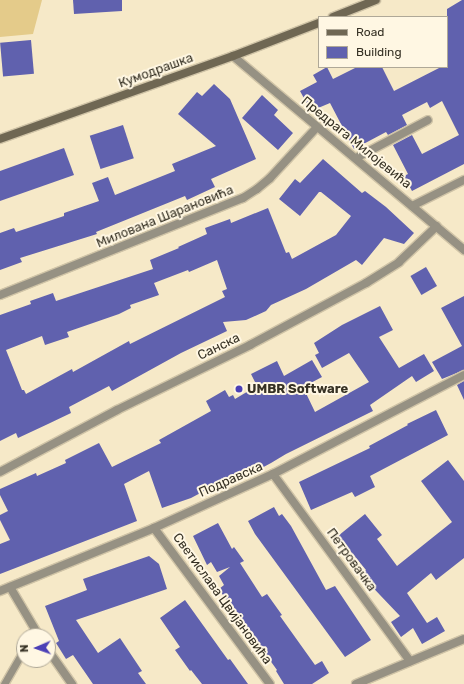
<!DOCTYPE html>
<meta charset="utf-8">
<style>
body{margin:0}
#map{position:relative;width:464px;height:684px;overflow:hidden;background:#f6e9c8;font-family:Rubik,sans-serif}
div>[style]{position:absolute}
.green>*{inset:0;background:#e4cb8a}
.building>*{inset:0;background:#6061ae;transform-origin:0 0}
.roads{filter:drop-shadow(1px 0 #d0c4a7) drop-shadow(-1px 0 #d0c4a7) drop-shadow(0 1px #d0c4a7) drop-shadow(0 -1px #d0c4a7)}
.lane>*{height:7px;margin:-3.5px;padding:0 3.5px;transform-origin:3.5px;border-radius:3.5px;background:#969183}
.street>*{height:8px;margin:-4px;padding:0 4px;transform-origin:4px;border-radius:4px;background:#969183}
.secondary>*{height:8px;margin:-4px;padding:0 4px;transform-origin:4px;border-radius:4px;background:#6f6753}
.dots>*{width:11px;height:11px;translate:-50% -50%;box-sizing:border-box;border:2px solid #fff7e3;border-radius:50%}
span{translate:-50% -50%;white-space:nowrap;text-align:center;line-height:1.15;-webkit-text-stroke:4px #fff7e3;paint-order:stroke}
.street-label{font-size:13px;color:#363124}
.poi-label{font-size:13px;color:#363124;font-weight:700}
.left{translate:0 -50%;text-align:left}
.legend{position:absolute;left:318px;top:16px;width:130px;height:52px;box-sizing:border-box;background:#fff7e3;border:1px solid #afa897;margin:0;padding:5px 7px;list-style:none;font-size:12px;color:#363124}
.legend li{display:flex;align-items:center;gap:8px;height:20px}
.legend b{width:20px;border:1px solid #afa897}
.north{position:absolute;left:16px;top:628px;width:40px;height:40px;box-sizing:border-box;background:#fff7e3;border:1px solid #afa897;border-radius:50%;rotate:268deg;font-size:11px;font-weight:700;line-height:16px;text-align:center;color:#363124}
.north::after{content:'';display:block;margin:auto;width:14px;height:18px;background:#4c40b6;clip-path:polygon(50% 0,100% 100%,50% 72%,0 100%)}
</style>
<div id="map">
<div class="green">
<div style="clip-path:polygon(0 0,42px 0,33px 34px,0 37px)"></div>
</div>
<div class="building">
<div style="clip-path:polygon(73px 0,122px 0,122px 11px,74px 14px)"></div>
<div style="clip-path:polygon(462px 0,464px 0,464px 164px,412px 191px,404px 176px,408px 174px,393px 145px,412px 135px,422px 154px,459px 135px,442px 101px,430px 108px,427px 102px,402px 115px,407px 125px,388px 135px,386px 132px,354px 149px,330px 103px,311px 111px,300px 91px,317px 82px,313px 75px,327px 67px,333px 79px,357px 67px,382px 67px,394px 91px,441px 67px,447px 67px,447px 9px)"></div>
<div style="left:31px;top:40px;width:34px;height:31px;rotate:85deg"></div>
<div style="clip-path:polygon(214px 84px,230px 99px,256px 159px,211px 179px,215px 187px,187px 200px,185px 196px,96px 232px,97px 234px,20px 258px,22px 262px,0 270px,0 233px,14px 228px,16px 232px,64px 216px,64px 213px,99px 201px,92px 183px,108px 177px,115px 195px,175px 171px,172px 164px,216px 146px,178px 114px,197px 92px,202px 96px)"></div>
<div style="clip-path:polygon(262px 95px,278px 110px,274px 115px,293px 133px,278px 150px,242px 118px)"></div>
<div style="left:123px;top:125px;width:35px;height:35px;rotate:72deg"></div>
<div style="clip-path:polygon(64px 148px,74px 175px,0 201px,0 171px)"></div>
<div style="clip-path:polygon(evenodd,323px 159px,362px 193px,365px 191px,386px 207px,414px 233px,404px 244px,384px 238px,362px 265px,356px 260px,306px 289px,271px 305px,266px 311px,246px 320px,223px 322px,227px 331px,181px 353px,112px 391px,109px 386px,69px 407px,71px 413px,48px 424px,18px 438px,16px 433px,0 441px,0 315px,31px 304px,30px 301px,53px 293px,56px 301px,153px 269px,150px 260px,179px 248px,178px 247px,207px 234px,205px 228px,230px 219px,231px 223px,268px 208px,286px 253px,289px 252px,292px 259px,336px 235px,351px 216px,321px 192px,319px 192px,300px 216px,279px 199px,295px 179px,300px 183px,323px 159px,217px 260px,227px 289px,222px 291px,225px 297px,130px 344px,129px 341px,73px 372px,72px 369px,26px 394px,24px 390px,22px 390px,6px 350px,42px 336px,45px 345px,69px 337px,67px 332px,119px 314px,131px 308px,130px 305px,159px 295px,154px 283px,188px 270px,189px 272px,217px 260px)"></div>
<div style="left:426px;top:267px;width:22px;height:18px;rotate:60deg"></div>
<div style="clip-path:polygon(464px 296px,464px 370px,442px 379px,432px 362px,462px 346px,441px 308px)"></div>
<div style="clip-path:polygon(380px 306px,393px 330px,379px 337px,399px 368px,424px 354px,434px 371px,416px 382px,412px 376px,370px 405px,373px 411px,286px 454px,271px 463px,258px 470px,255px 464px,191px 498px,162px 508px,149px 471px,124px 484px,137px 521px,0 574px,0 544px,10px 540px,0 520px,0 515px,8px 511px,0 495px,0 489px,36px 473px,37px 476px,66px 463px,65px 460px,99px 443px,112px 467px,161px 443px,159px 440px,211px 411px,206px 401px,225px 390px,229px 397px,233px 395px,235px 399px,257px 386px,251px 374px,277px 361px,284px 376px,312px 360px,322px 377px,303px 387px,315px 412px,369px 382px,349px 353px,322px 368px,315px 355px,319px 353px,314px 343px,342px 325px)"></div>
<div style="clip-path:polygon(464px 381px,464px 400px,457px 385px)"></div>
<div style="clip-path:polygon(436px 410px,448px 435px,370px 476px,375px 487px,355px 497px,352px 492px,311px 510px,299px 482px,370px 448px,369px 446px,408px 425px,407px 424px)"></div>
<div style="clip-path:polygon(448px 460px,464px 481px,464px 558px,436px 580px,431px 573px,407px 593px,427px 623px,437px 617px,445px 631px,422px 644px,413px 628px,401px 637px,391px 622px,400px 616px,360px 574px,366px 570px,338px 536px,365px 514px,382px 535px,377px 539px,397px 566px,452px 522px,421px 481px)"></div>
<div style="clip-path:polygon(274px 507px,279px 516px,282px 514px,291px 526px,326px 590px,335px 586px,371px 640px,345px 657px,255px 534px,248px 521px)"></div>
<div style="clip-path:polygon(218px 523px,232px 549px,234px 547px,244px 561px,240px 563px,262px 597px,267px 594px,282px 615px,280px 616px,315px 665px,322px 661px,329px 673px,312px 684px,284px 684px,276px 671px,277px 670px,259px 645px,260px 644px,234px 608px,232px 609px,219px 589px,224px 585px,219px 576px,230px 567px,217px 572px,211px 562px,207px 565px,193px 536px)"></div>
<div style="clip-path:polygon(149px 556px,159px 564px,167px 589px,76px 620px,98px 653px,120px 638px,142px 671px,138px 673px,146px 684px,93px 684px,73px 655px,66px 659px,56px 643px,59px 641px,45px 606px,87px 590px,83px 579px)"></div>
<div style="clip-path:polygon(185px 600px,228px 660px,230px 659px,248px 684px,202px 684px,191px 670px,190px 671px,175px 650px,180px 647px,160px 618px)"></div>
</div>
<div class="roads">
<div class="lane">
<div style="left:4px;top:684px;width:39px;rotate:-60deg"></div>
</div>
<div class="street">
<div style="left:233px;top:56px;width:302px;rotate:40deg"></div>
<div style="left:356px;top:158px;width:81px;rotate:-27.8deg"></div>
<div style="left:412px;top:206px;width:58px;rotate:-26.6deg"></div>
<div style="left:0;top:295px;width:262px;rotate:-21.8deg"></div>
<div style="left:243px;top:198px;width:17px;rotate:-33deg"></div>
<div style="left:257px;top:189px;width:17px;rotate:-40deg"></div>
<div style="left:270px;top:178px;width:69px;rotate:-47.3deg"></div>
<div style="left:0;top:472px;width:132px;rotate:-27.9deg"></div>
<div style="left:117px;top:410px;width:148px;rotate:-26deg"></div>
<div style="left:250px;top:345px;width:132px;rotate:-28.1deg"></div>
<div style="left:366px;top:283px;width:39px;rotate:-32deg"></div>
<div style="left:399px;top:262px;width:52px;rotate:-43.5deg"></div>
<div style="left:273px;top:474px;width:232px;rotate:53.8deg"></div>
<div style="left:154px;top:528px;width:194px;rotate:53.4deg"></div>
<div style="left:10px;top:587px;width:57px;rotate:59.4deg"></div>
<div style="left:0;top:591px;width:166px;rotate:-22.2deg"></div>
<div style="left:154px;top:528px;width:131px;rotate:-24.4deg"></div>
<div style="left:273px;top:474px;width:215px;rotate:-27.4deg"></div>
<div style="left:48px;top:650px;width:42px;rotate:54.8deg"></div>
<div style="left:356px;top:684px;width:117px;rotate:-22.6deg"></div>
</div>
<div class="secondary">
<div style="left:333px;top:17px;width:46px;rotate:-21.6deg"></div>
<div style="left:0;top:139px;width:247px;rotate:-19.6deg"></div>
<div style="left:233px;top:56px;width:92px;rotate:-21deg"></div>
</div>
</div>
<div class="dots">
<div style="left:239px;top:389px;background:#4c40b6"></div>
</div>
<div class="street-label">
<span style="left:156px;top:71px;rotate:-20deg">Кумодрашка</span>
<span style="left:356px;top:143px;rotate:39deg">Предрага Милојевића</span>
<span style="left:165px;top:217px;rotate:-22deg">Милована Шарановића</span>
<span style="left:219px;top:347px;rotate:-26deg">Санска</span>
<span style="left:231px;top:480px;rotate:-24deg">Подравска</span>
<span style="left:351px;top:560px;rotate:54deg">Петровачка</span>
<span style="left:222px;top:599px;rotate:54deg">Светислава Цвијановића</span>
</div>
<div class="poi-label">
<span class="left" style="left:247px;top:389px">UMBR Software</span>
</div>
<ul class="legend">
<li><b style="height:5px;background:#6f6753"></b>Road</li>
<li><b style="height:11px;background:#6061ae"></b>Building</li>
</ul>
<div class="north">N</div>
</div>
